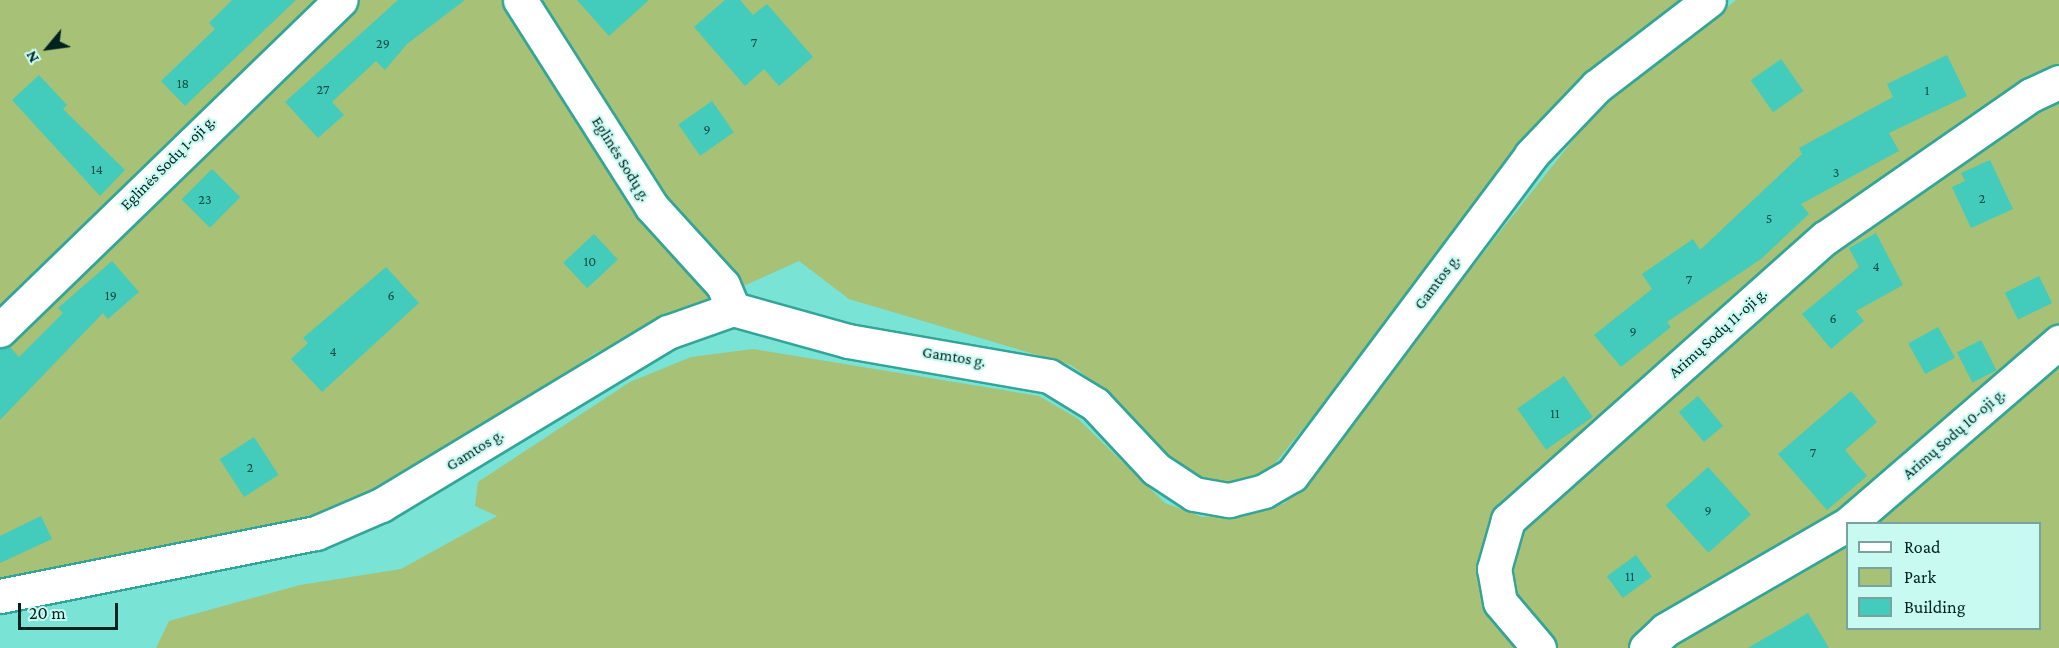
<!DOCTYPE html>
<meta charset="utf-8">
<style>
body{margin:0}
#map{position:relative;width:2059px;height:648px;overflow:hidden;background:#79e3d5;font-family:"Crimson Pro",serif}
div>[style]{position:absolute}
.green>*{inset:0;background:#a7c176}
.building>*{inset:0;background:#43cbbc;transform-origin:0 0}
.roads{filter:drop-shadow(2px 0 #33a598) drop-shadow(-2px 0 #33a598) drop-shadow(0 2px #33a598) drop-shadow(0 -2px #33a598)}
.minor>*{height:33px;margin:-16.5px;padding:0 16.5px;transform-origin:16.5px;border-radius:16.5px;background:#fff}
span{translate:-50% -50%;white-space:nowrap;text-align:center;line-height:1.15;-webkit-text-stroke:4.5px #c9faf2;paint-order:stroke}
.number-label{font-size:14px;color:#114c46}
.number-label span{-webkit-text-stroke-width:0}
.street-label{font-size:16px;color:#00221e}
.legend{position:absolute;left:1846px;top:522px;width:195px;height:108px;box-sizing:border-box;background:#c9faf2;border:2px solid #79a49d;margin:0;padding:8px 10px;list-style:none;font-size:18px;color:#00221e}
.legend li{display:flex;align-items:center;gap:12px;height:30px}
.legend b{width:30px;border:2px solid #79a49d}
.north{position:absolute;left:18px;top:18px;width:60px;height:60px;-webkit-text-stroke:4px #c9faf2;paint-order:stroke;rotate:241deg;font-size:16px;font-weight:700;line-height:24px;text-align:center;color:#00221e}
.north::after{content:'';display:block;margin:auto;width:21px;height:27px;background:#00221e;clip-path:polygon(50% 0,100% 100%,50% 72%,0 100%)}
.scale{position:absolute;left:18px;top:603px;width:100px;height:27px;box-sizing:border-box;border:3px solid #00221e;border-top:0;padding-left:8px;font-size:18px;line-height:21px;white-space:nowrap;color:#00221e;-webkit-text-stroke:4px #c9faf2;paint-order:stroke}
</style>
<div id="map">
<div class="green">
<div style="clip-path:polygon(0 0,1686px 0,1583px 79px,1273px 466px,1251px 478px,1222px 485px,1191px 477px,1163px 459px,1110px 394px,1071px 365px,849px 299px,799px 261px,595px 353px,404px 484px,328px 517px,0 580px)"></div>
<div style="clip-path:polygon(evenodd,1736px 0,2059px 0,2059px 648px,156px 648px,169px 621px,300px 585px,401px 569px,497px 516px,475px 506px,478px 482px,630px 382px,691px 357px,753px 349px,1039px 396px,1077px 418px,1165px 503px,1202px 517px,1250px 514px,1285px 503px,1312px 479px,1349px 422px,1593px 115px,1736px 0,1848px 524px,2040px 524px,2040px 628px,1848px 628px,1848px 524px)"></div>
</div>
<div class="building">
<div style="clip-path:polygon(232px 0,296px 0,185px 106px,161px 81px,215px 29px,209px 23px)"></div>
<div style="clip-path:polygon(398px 0,465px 0,407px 44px,385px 70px,376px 61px,332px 102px,344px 115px,318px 138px,285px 102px)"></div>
<div style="clip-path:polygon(577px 0,649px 0,609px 36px)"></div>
<div style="clip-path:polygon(725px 0,740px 0,753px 15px,767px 4px,813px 57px,779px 86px,764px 69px,745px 86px,694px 27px)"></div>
<div style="clip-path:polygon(1947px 55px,1967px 96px,1889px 133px,1899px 151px,1801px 204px,1809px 214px,1761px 259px,1667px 322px,1671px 327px,1621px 367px,1594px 335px,1652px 289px,1642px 274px,1693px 239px,1700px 250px,1802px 154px,1799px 148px,1893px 97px,1887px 84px)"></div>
<div style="left:1781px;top:59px;width:39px;height:37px;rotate:55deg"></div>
<div style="clip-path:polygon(39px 75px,67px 105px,63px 109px,125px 170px,100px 196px,12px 100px)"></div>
<div style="left:712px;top:101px;width:38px;height:41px;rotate:55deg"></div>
<div style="clip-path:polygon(1990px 160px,2013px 209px,1971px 228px,1952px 187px,1965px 181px,1961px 173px)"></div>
<div style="left:212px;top:169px;width:40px;height:43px;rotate:45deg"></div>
<div style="clip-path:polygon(1876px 233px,1903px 285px,1856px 311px,1864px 321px,1831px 349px,1802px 314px,1859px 267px,1849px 248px)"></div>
<div style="left:594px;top:234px;width:35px;height:42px;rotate:47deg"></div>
<div style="clip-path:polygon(112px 261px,139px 292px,108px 319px,103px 313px,0 420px,0 348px,9px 346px,19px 357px,63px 313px,58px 308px)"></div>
<div style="clip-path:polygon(386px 267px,419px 303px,322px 392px,291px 359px,308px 343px,303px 338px)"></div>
<div style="left:2039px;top:276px;width:30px;height:38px;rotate:64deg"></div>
<div style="left:1938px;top:327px;width:35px;height:34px;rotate:61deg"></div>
<div style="left:1981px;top:340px;width:34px;height:27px;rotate:63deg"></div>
<div style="left:1564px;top:376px;width:50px;height:57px;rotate:55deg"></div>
<div style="clip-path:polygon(1851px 391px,1877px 422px,1845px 450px,1867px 476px,1827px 510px,1778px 454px)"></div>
<div style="left:1698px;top:396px;width:39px;height:25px;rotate:50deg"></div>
<div style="left:254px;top:437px;width:45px;height:41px;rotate:57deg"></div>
<div style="left:1708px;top:467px;width:64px;height:57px;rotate:48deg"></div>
<div style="clip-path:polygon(41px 516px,52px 539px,0 563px,0 536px)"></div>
<div style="left:1636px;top:555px;width:27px;height:36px;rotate:54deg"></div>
<div style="clip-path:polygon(1808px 613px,1829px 648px,1748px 648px)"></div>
</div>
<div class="roads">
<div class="minor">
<div style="left:520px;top:0;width:244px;rotate:57.5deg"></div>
<div style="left:651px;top:206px;width:107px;rotate:47.7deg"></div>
<div style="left:723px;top:285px;width:26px;rotate:67deg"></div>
<div style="left:0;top:330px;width:474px;rotate:-44.1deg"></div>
<div style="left:1848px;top:524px;width:279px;rotate:-40.8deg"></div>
<div style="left:0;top:596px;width:322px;rotate:-11.3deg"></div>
<div style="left:316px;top:533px;width:71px;rotate:-23.3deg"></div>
<div style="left:381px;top:505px;width:335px;rotate:-31.1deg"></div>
<div style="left:668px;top:332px;width:69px;rotate:-19.5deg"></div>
<div style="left:733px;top:309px;width:119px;rotate:15.5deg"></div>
<div style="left:848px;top:341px;width:204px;rotate:9.9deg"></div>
<div style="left:1049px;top:376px;width:54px;rotate:31.3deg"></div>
<div style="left:1095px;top:404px;width:89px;rotate:46.8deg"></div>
<div style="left:1156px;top:469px;width:45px;rotate:33.3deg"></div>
<div style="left:1194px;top:494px;width:36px;rotate:10deg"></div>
<div style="left:1229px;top:500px;width:36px;rotate:-14deg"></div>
<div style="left:1264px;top:491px;width:32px;rotate:-30deg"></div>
<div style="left:1292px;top:475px;width:399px;rotate:-53.2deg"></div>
<div style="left:1531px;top:155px;width:95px;rotate:-46.3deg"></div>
<div style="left:1597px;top:86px;width:141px;rotate:-37.5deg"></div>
<div style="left:1539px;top:648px;width:60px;rotate:-130.3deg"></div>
<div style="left:1500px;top:602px;width:34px;rotate:-100deg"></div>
<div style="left:1494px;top:569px;width:51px;rotate:-74.1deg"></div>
<div style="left:1508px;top:520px;width:424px;rotate:-41.7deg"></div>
<div style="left:1825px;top:238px;width:251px;rotate:-34.8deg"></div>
<div style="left:2031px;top:95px;width:31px;rotate:-25deg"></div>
<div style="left:1646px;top:648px;width:26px;rotate:-43deg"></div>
<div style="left:1665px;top:630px;width:211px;rotate:-30.1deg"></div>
</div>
</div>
<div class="number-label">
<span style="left:754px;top:42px">7</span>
<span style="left:383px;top:43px">29</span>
<span style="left:183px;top:83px">18</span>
<span style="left:323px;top:89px">27</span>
<span style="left:1927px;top:90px">1</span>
<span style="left:707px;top:129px">9</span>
<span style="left:97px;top:169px">14</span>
<span style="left:1836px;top:172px">3</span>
<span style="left:1982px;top:198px">2</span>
<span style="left:205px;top:199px">23</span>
<span style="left:1769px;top:218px">5</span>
<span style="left:590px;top:261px">10</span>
<span style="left:1876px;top:266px">4</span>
<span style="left:1689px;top:279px">7</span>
<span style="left:111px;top:295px">19</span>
<span style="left:391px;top:295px">6</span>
<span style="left:1833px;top:318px">6</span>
<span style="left:1633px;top:331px">9</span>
<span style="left:333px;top:351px">4</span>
<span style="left:1555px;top:413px">11</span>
<span style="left:1813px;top:452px">7</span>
<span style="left:250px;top:467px">2</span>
<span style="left:1708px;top:510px">9</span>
<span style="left:1630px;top:576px">11</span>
</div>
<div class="street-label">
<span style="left:621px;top:159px;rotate:58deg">Eglinės Sodų g.</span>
<span style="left:168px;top:163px;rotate:-45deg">Eglinės Sodų 1-oji g.</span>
<span style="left:1437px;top:282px;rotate:-53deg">Gamtos g.</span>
<span style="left:1718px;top:333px;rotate:-42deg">Arimų Sodų 11-oji g.</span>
<span style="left:954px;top:357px;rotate:9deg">Gamtos g.</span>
<span style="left:1954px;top:434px;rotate:-41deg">Arimų Sodų 10-oji g.</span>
<span style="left:475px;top:450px;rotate:-32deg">Gamtos g.</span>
</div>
<ul class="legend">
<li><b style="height:8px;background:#fff"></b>Road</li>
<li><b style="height:16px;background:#a7c176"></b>Park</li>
<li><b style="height:16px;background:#43cbbc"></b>Building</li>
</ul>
<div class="north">N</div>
<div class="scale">20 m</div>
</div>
